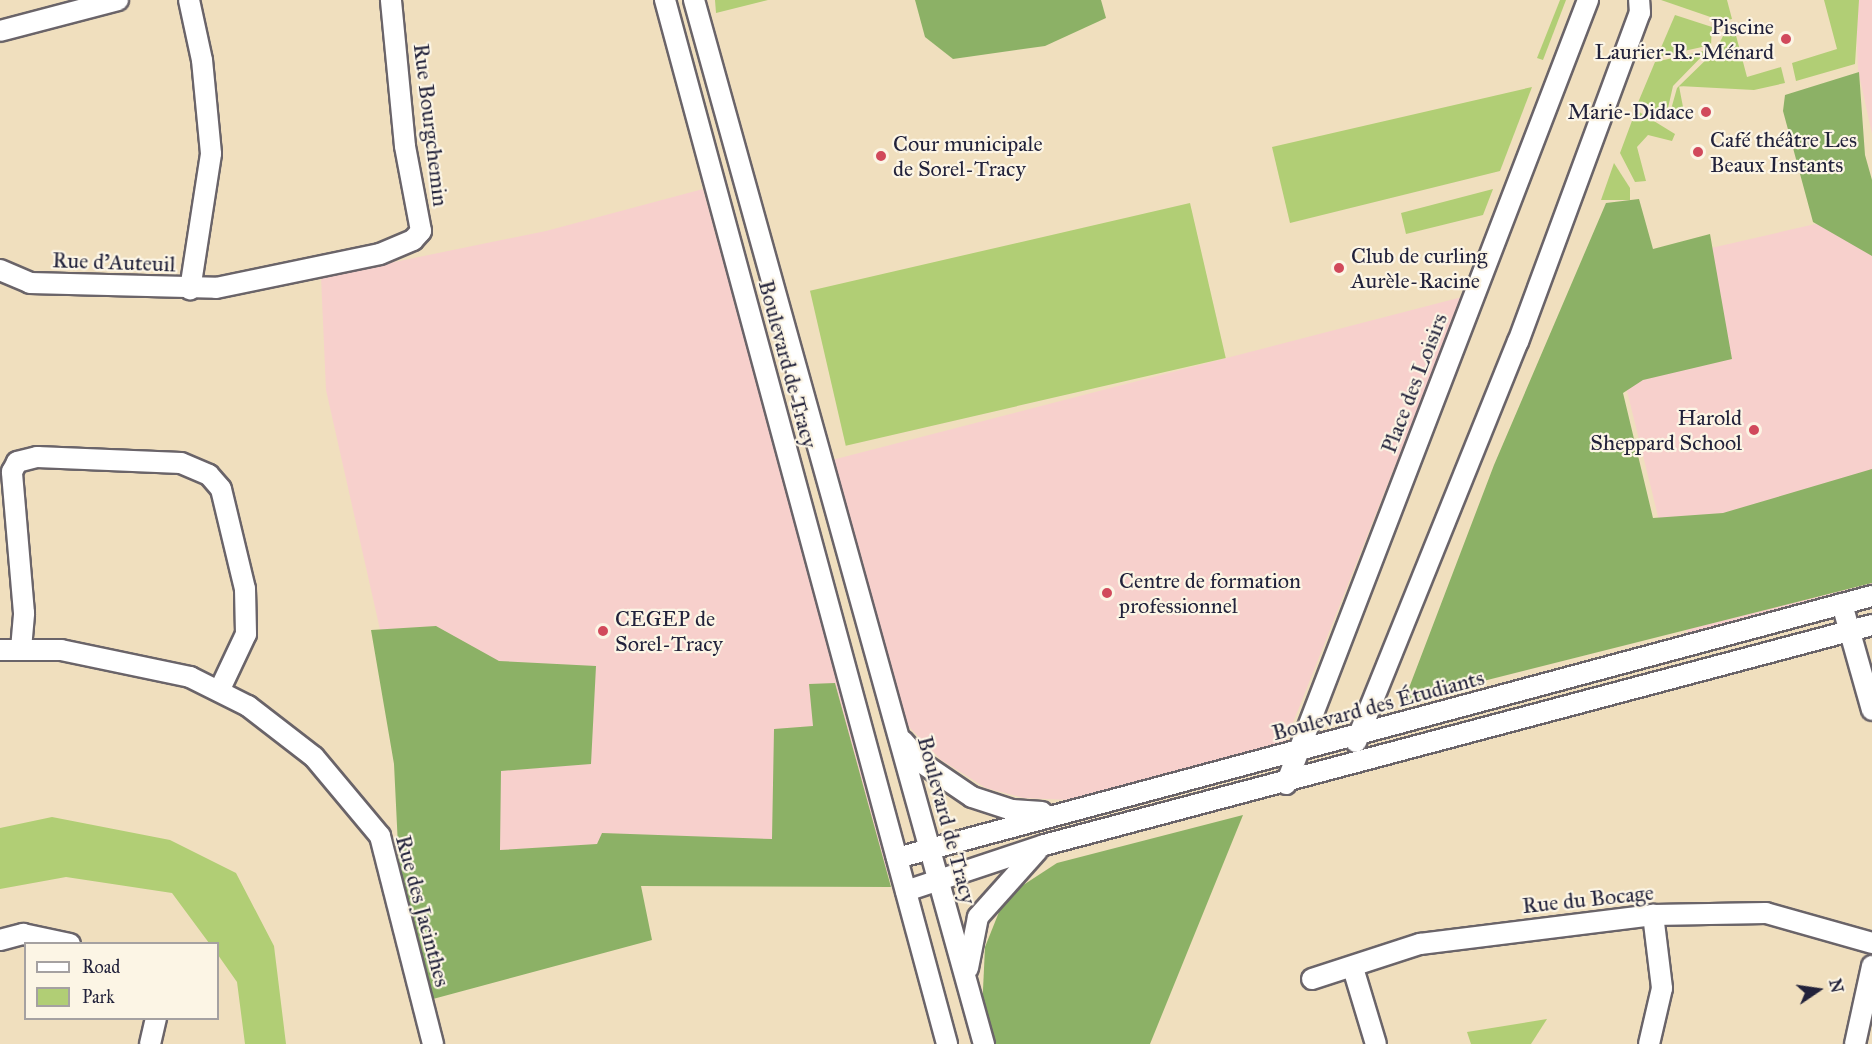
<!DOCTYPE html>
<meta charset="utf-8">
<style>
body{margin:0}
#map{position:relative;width:1872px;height:1044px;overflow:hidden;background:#f0dfbe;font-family:"IM FELL Great Primer",serif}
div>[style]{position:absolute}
.built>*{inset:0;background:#f7d0cc}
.green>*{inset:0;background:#b1ce75;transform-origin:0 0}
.forest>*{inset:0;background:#8cb166}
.roads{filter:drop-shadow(2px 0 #6a6469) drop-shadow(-2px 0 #6a6469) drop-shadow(0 2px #6a6469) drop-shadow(0 -2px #6a6469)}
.minor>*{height:20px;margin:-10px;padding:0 10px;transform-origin:10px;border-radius:10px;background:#fff}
.dots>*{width:16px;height:16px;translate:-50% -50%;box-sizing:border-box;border:3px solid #fcf5e5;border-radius:50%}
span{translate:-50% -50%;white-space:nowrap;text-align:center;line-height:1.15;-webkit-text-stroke:4.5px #fcf5e5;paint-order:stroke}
.poi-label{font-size:22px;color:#22223b}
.right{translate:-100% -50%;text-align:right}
.left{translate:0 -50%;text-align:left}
.street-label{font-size:22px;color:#22223b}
.legend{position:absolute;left:24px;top:942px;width:195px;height:78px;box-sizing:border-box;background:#fcf5e5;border:2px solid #a5a1a1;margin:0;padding:8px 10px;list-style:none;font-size:18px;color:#22223b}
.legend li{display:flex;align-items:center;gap:12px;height:30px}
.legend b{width:30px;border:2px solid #a5a1a1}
.north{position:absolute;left:1788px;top:960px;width:60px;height:60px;-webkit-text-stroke:4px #fcf5e5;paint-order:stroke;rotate:77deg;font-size:16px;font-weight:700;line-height:24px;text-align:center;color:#22223b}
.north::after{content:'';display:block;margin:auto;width:21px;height:27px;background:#22223b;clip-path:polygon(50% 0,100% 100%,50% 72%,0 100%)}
</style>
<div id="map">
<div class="built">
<div style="clip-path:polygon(1855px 0,1872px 0,1872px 134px,1858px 70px)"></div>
<div style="clip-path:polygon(703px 189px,892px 873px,436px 878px,326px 390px,321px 277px,546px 231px)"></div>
<div style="clip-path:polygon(1872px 211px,1872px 586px,1687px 633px,1598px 274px)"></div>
<div style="clip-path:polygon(1462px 297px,1285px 743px,1069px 800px,1024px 798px,986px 788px,941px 760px,908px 726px,832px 460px)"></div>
</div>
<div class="green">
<div style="clip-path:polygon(715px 0,768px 0,716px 13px)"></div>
<div style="clip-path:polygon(1560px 0,1566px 0,1543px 60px,1537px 58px)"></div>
<div style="clip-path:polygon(1661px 0,1727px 0,1732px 19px,1722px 21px)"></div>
<div style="clip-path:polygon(1824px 0,1859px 0,1855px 64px,1796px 81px,1792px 63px,1837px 49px)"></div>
<div style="clip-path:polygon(1675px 15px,1712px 27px,1711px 45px,1657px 57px)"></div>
<div style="clip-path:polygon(1734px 28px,1747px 77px,1781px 67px,1785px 83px,1754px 90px,1679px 86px,1683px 107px,1670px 113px,1677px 88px,1716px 50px,1726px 30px)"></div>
<div style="clip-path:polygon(1708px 50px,1673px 86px,1666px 117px,1637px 105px,1655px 62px)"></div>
<div style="clip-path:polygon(1532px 87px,1500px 171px,1290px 223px,1272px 147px)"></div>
<div style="clip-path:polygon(1636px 110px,1675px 134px,1672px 141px,1648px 135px,1637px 147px,1646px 181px,1635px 182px,1620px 153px)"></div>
<div style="clip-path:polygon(1614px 163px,1630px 188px,1630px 200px,1601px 200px)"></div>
<div style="clip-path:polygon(1493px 189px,1483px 215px,1406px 234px,1401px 213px)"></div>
<div style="left:1190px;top:203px;width:159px;height:390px;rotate:77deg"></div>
<div style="clip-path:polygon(52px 817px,170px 840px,236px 873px,274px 946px,286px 1044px,245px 1044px,237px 982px,218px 955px,218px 944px,209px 943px,172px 893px,66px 877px,0 889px,0 828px)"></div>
<div style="clip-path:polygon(1547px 1019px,1531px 1044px,1471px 1044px,1467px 1032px)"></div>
</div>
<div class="forest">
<div style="clip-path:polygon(915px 0,1101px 0,1106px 18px,1045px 46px,953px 59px,925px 37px)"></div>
<div style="clip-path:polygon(1859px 72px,1865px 155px,1872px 180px,1872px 256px,1813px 222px,1783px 111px,1785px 95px)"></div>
<div style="clip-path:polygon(1639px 199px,1653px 249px,1710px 234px,1732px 359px,1643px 380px,1623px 393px,1653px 518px,1723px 513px,1872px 469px,1872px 583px,1404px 701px,1494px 465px,1606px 203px)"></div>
<div style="clip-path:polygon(436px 626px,499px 661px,596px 666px,591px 764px,501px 771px,500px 850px,597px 844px,602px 833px,772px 839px,774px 729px,813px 726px,809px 684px,835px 683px,891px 887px,641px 886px,652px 940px,433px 999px,399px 867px,394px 764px,371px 630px)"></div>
<div style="clip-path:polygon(1243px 815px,1150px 1044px,989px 1044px,982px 1011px,985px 947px,1005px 897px,1057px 863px)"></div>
</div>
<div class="roads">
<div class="minor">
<div style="left:189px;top:0;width:61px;rotate:77.8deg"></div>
<div style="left:202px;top:60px;width:94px;rotate:84.5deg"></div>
<div style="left:211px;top:154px;width:137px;rotate:98.8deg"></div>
<div style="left:665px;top:0;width:1081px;rotate:74.88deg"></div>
<div style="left:694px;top:0;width:1084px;rotate:74.48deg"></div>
<div style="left:0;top:31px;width:122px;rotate:-14.7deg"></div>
<div style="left:0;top:270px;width:33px;rotate:23deg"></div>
<div style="left:30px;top:283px;width:186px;rotate:1.5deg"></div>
<div style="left:216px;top:288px;width:167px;rotate:-11.7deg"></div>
<div style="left:380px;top:254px;width:36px;rotate:-23deg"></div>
<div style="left:413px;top:240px;width:12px;rotate:-48deg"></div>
<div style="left:421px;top:231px;width:86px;rotate:-100.7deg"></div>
<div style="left:405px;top:146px;width:147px;rotate:-95.5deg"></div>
<div style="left:1842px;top:604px;width:110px;rotate:74.2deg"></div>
<div style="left:21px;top:649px;width:36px;rotate:-85deg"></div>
<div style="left:24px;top:613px;width:142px;rotate:-94.9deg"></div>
<div style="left:12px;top:472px;width:11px;rotate:-63deg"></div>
<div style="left:17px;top:462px;width:21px;rotate:-14deg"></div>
<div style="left:37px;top:457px;width:144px;rotate:2.4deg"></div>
<div style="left:181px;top:463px;width:30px;rotate:23deg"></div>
<div style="left:209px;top:475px;width:18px;rotate:49deg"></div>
<div style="left:221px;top:489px;width:103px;rotate:76.5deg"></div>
<div style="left:245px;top:589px;width:45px;rotate:88.7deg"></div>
<div style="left:246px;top:634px;width:63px;rotate:115.3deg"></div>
<div style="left:0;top:650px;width:61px"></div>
<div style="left:61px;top:650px;width:132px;rotate:11.8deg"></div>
<div style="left:190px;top:677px;width:65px;rotate:26.6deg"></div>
<div style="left:248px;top:706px;width:83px;rotate:37.7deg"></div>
<div style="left:314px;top:757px;width:103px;rotate:50.1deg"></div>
<div style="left:380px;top:836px;width:215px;rotate:75.7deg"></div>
<div style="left:903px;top:741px;width:29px;rotate:49deg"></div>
<div style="left:922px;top:763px;width:60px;rotate:34.2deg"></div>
<div style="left:972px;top:797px;width:42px;rotate:18deg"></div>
<div style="left:1012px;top:810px;width:30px;rotate:4deg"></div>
<div style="left:1356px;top:742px;width:432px;rotate:-68deg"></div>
<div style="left:1518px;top:342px;width:351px;rotate:-69.7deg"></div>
<div style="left:1640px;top:13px;width:13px;rotate:-94deg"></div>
<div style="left:1286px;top:784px;width:840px;rotate:-68.93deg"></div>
<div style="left:897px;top:858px;width:1010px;rotate:-15.04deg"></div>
<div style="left:906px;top:891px;width:145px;rotate:-18.4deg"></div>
<div style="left:1044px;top:845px;width:857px;rotate:-14.88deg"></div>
<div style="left:0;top:940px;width:24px;rotate:-15deg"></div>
<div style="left:23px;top:934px;width:48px;rotate:12deg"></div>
<div style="left:968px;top:968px;width:52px;rotate:-78.9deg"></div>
<div style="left:978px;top:917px;width:89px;rotate:-48.2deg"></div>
<div style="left:1353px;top:968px;width:79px;rotate:73.2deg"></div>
<div style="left:1312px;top:979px;width:114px;rotate:-18deg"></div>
<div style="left:1420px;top:944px;width:235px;rotate:-7.1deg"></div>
<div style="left:1653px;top:915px;width:113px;rotate:-1deg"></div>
<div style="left:1766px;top:913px;width:110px;rotate:15.8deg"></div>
<div style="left:150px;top:1044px;width:27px;rotate:-77deg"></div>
<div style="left:1649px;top:1044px;width:57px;rotate:-76.9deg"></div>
<div style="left:1662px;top:988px;width:74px;rotate:-97deg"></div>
<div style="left:1855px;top:1044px;width:80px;rotate:-77.7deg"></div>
</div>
</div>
<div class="dots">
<div style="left:1786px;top:39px;background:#d1495b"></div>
<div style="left:1706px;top:112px;background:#d1495b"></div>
<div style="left:1698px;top:152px;background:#d1495b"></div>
<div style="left:881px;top:156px;background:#d1495b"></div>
<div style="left:1339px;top:268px;background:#d1495b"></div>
<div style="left:1754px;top:430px;background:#d1495b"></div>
<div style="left:1107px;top:593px;background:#d1495b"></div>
<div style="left:603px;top:631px;background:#d1495b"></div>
</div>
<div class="poi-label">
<span class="right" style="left:1774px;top:39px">Piscine<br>Laurier-R.-Ménard</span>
<span class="right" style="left:1694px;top:112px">Marie-Didace</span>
<span class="left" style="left:1710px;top:152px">Café théâtre Les<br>Beaux Instants</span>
<span class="left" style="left:893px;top:156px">Cour municipale<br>de Sorel-Tracy</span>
<span class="left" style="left:1351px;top:268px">Club de curling<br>Aurèle-Racine</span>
<span class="right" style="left:1742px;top:430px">Harold<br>Sheppard School</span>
<span class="left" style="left:1119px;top:593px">Centre de formation<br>professionnel</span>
<span class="left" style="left:615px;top:631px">CEGEP de<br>Sorel-Tracy</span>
</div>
<div class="street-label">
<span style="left:431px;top:125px;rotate:83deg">Rue Bourgchemin</span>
<span style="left:114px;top:262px;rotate:2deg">Rue d'Auteuil</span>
<span style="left:788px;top:364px;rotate:75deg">Boulevard de Tracy</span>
<span style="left:1414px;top:383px;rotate:-69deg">Place des Loisirs</span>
<span style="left:1378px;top:705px;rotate:-15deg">Boulevard des Étudiants</span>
<span style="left:947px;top:820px;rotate:75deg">Boulevard de Tracy</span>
<span style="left:1588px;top:899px;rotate:-6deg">Rue du Bocage</span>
<span style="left:423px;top:911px;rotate:75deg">Rue des Jacinthes</span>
</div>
<ul class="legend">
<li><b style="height:8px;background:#fff"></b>Road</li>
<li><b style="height:16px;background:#b1ce75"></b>Park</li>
</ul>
<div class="north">N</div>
</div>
